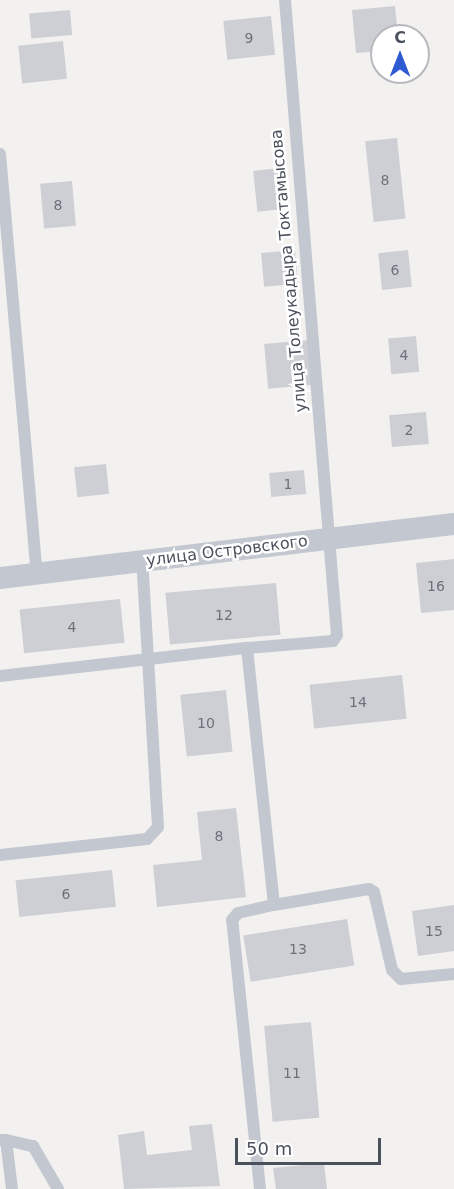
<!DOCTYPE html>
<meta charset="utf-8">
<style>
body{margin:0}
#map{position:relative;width:454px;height:1189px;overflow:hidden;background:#f2f1f0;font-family:"DejaVu Sans",sans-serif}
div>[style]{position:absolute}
.building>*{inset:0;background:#cecfd4;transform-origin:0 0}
.lane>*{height:12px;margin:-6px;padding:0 6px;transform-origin:6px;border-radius:6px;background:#c3c8d0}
.street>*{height:22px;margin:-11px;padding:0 11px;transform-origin:11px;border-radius:11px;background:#c3c8d0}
span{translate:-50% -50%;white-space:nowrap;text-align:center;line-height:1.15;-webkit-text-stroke:5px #fff;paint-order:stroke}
.number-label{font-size:14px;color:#6b707a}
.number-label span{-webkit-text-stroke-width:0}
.street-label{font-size:16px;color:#4a515c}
.north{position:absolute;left:370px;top:24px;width:60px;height:60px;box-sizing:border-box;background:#fff;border:2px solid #b7b9be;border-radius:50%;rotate:0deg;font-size:16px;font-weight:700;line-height:24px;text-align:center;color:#4a515c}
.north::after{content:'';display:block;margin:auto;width:21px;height:27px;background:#2d5ad0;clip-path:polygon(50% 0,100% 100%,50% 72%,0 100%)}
.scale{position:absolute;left:235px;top:1138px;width:146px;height:27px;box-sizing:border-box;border:3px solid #4a515c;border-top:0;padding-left:8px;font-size:18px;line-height:21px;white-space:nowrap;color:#4a515c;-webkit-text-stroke:4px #fff;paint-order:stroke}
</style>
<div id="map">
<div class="building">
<div style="clip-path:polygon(395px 6px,398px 36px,382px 36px,382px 51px,356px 53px,352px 10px)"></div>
<div style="left:70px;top:10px;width:25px;height:41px;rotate:85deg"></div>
<div style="left:271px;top:16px;width:39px;height:48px;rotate:84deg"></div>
<div style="left:63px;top:41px;width:38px;height:45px;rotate:84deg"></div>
<div style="left:397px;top:138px;width:81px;height:32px;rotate:84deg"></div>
<div style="left:281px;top:168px;width:41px;height:28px;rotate:84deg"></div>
<div style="left:72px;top:181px;width:45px;height:32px;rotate:85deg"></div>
<div style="left:295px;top:250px;width:34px;height:34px;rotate:85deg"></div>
<div style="left:408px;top:250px;width:37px;height:30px;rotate:84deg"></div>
<div style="left:416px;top:336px;width:36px;height:28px;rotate:85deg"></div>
<div style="left:309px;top:340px;width:45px;height:45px;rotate:85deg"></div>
<div style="left:426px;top:412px;width:32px;height:37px;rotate:85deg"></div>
<div style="left:106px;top:464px;width:30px;height:32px;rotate:84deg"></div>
<div style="left:304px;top:470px;width:24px;height:35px;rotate:85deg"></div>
<div style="clip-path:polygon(454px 559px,454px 610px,421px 613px,416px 563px)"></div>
<div style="left:276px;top:583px;width:52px;height:111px;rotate:85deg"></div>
<div style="left:120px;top:599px;width:44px;height:101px;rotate:84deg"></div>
<div style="left:402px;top:675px;width:44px;height:93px;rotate:84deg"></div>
<div style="left:226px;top:690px;width:62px;height:46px;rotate:84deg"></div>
<div style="clip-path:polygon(236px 808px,246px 897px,157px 907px,153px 865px,202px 860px,197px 812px)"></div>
<div style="left:112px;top:870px;width:37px;height:97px;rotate:84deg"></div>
<div style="clip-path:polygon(454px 905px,454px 951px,418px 956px,412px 911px)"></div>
<div style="left:347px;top:919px;width:47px;height:105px;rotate:81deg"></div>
<div style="left:311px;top:1022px;width:96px;height:47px;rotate:85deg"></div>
<div style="clip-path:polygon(212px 1124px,220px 1186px,124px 1189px,118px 1135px,144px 1131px,147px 1155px,192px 1150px,189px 1126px)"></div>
<div style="clip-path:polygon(324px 1163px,327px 1189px,276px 1189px,273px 1168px)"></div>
</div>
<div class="lane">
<div style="left:285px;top:0;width:637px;rotate:85.32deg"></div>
<div style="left:337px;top:635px;width:7px;rotate:124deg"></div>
<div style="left:333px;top:641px;width:86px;rotate:175.3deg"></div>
<div style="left:247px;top:648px;width:258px;rotate:84deg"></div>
<div style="left:274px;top:905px;width:96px;rotate:-9.6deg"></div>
<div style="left:369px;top:889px;width:6px;rotate:31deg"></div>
<div style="left:374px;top:892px;width:80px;rotate:77deg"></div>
<div style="left:392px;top:970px;width:13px;rotate:45deg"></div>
<div style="left:401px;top:979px;width:53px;rotate:-5.4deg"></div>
<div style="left:0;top:154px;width:421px;rotate:85deg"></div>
<div style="left:0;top:676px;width:249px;rotate:-6.5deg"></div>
<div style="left:0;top:855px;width:148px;rotate:-6.2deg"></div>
<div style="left:147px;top:839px;width:16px;rotate:-47deg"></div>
<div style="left:158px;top:827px;width:266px;rotate:-93.4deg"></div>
<div style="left:1px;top:1140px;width:5px"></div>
<div style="left:6px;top:1140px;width:49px;rotate:83deg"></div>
<div style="left:6px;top:1140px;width:28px;rotate:13deg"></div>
<div style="left:33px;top:1146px;width:50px;rotate:59.8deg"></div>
<div style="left:260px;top:1189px;width:270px;rotate:-95.9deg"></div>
<div style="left:232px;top:920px;width:9px;rotate:-49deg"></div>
<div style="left:238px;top:913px;width:37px;rotate:-13deg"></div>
</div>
<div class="street">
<div style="left:0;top:578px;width:457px;rotate:-6.8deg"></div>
</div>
<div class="number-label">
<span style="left:249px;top:38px">9</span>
<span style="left:385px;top:180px">8</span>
<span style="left:58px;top:205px">8</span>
<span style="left:395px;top:270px">6</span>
<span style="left:404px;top:355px">4</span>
<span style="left:409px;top:430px">2</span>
<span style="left:288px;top:484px">1</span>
<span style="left:436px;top:586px">16</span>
<span style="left:224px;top:615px">12</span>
<span style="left:72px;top:627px">4</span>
<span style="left:358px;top:702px">14</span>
<span style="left:206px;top:723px">10</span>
<span style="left:219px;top:836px">8</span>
<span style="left:66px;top:894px">6</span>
<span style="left:434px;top:931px">15</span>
<span style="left:298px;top:949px">13</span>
<span style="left:292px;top:1073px">11</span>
</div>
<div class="street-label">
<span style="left:289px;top:271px;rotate:-95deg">улица Толеукадыра Токтамысова</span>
<span style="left:227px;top:551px;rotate:-7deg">улица Островского</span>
</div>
<div class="north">С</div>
<div class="scale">50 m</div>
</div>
